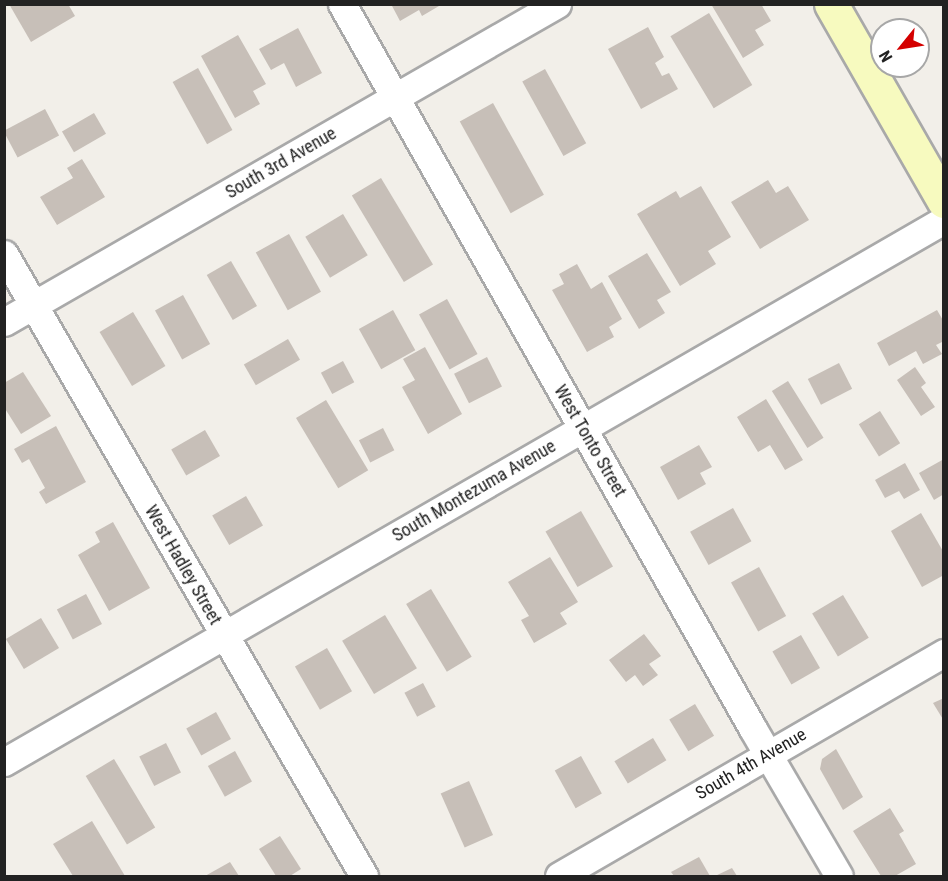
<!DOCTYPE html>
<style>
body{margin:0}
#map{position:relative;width:948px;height:881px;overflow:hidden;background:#f2efe9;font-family:"Roboto Condensed",sans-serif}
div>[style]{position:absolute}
.building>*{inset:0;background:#c7bfb8;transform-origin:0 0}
.roads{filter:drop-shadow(2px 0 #a9a9a9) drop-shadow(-2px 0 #a9a9a9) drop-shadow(0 2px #a9a9a9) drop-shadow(0 -2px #a9a9a9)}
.minor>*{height:27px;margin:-13.5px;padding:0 13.5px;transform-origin:13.5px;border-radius:13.5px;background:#fff}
.secondary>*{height:33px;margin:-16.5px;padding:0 16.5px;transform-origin:16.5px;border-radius:16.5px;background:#f7fabf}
span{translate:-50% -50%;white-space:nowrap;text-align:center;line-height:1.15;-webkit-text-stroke:4.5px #fff;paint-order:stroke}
.street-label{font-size:18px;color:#222}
.frame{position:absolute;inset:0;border:6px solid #222;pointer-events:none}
.north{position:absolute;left:870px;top:18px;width:60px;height:60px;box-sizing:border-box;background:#fff;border:2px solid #a7a7a7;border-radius:50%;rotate:240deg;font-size:16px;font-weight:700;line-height:24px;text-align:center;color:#222}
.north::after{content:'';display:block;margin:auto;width:21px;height:27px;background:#d40000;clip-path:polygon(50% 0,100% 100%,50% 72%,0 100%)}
</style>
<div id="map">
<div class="building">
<div style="clip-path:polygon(9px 4px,68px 4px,75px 16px,31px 42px)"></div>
<div style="clip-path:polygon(391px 4px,438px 4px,439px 6px,422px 16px,419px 10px,400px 21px)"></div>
<div style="clip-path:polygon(711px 4px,761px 4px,771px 21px,755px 30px,764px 45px,743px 58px)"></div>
<div style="left:709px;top:13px;width:84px;height:45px;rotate:59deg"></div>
<div style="clip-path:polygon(648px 27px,664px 57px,655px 63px,662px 76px,669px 73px,678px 89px,641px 109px,608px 49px)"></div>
<div style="clip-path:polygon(298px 28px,322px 73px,296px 87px,284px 63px,271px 70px,259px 49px)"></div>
<div style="clip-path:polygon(238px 35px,266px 84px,253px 91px,260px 104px,235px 118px,201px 56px)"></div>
<div style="left:198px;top:68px;width:71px;height:29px;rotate:61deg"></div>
<div style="left:545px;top:69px;width:85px;height:26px;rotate:61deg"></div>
<div style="left:493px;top:103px;width:105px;height:38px;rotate:61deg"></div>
<div style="left:45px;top:109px;width:30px;height:47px;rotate:62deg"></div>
<div style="left:94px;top:113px;width:24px;height:37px;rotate:60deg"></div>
<div style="clip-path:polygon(82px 159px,105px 197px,57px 225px,40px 197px,73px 178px,67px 168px)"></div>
<div style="left:381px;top:178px;width:101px;height:34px;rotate:59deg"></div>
<div style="clip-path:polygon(768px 180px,776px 193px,788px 186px,809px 220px,760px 249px,731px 202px)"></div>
<div style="clip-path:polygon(701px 186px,731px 237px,708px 251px,716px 264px,680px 286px,637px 214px,676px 191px,680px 198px)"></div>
<div style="left:343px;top:214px;width:48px;height:44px;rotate:59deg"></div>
<div style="left:289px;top:234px;width:66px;height:38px;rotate:61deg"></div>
<div style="clip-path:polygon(647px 253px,671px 292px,657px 300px,665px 313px,639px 329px,608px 276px)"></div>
<div style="left:231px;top:261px;width:52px;height:28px;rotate:60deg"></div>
<div style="clip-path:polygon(577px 264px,591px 289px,602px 282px,622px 319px,609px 327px,614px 337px,587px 352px,552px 290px,564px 284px,559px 274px)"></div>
<div style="left:183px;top:295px;width:56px;height:32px;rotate:61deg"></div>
<div style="left:447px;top:299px;width:63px;height:32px;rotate:61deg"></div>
<div style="left:393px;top:310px;width:46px;height:39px;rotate:61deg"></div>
<div style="clip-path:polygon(937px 310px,944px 322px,944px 341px,936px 345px,942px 354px,923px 364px,916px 351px,889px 366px,877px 343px)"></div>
<div style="left:133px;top:312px;width:63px;height:39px;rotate:59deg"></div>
<div style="left:288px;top:339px;width:24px;height:51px;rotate:60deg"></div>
<div style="clip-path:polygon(425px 347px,462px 414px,428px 434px,402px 387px,415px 380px,403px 359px)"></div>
<div style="left:487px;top:357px;width:33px;height:37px;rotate:63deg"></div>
<div style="left:343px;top:361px;width:24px;height:25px;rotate:62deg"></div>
<div style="left:839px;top:363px;width:29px;height:35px;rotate:63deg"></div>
<div style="clip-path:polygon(915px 367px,926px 383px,921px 387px,935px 407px,921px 416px,897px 380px)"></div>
<div style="clip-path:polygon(23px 372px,51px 416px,21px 434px,4px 407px,4px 383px)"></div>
<div style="left:788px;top:381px;width:67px;height:19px;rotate:58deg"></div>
<div style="clip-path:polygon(766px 399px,803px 460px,785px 470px,770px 445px,758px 452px,737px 417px)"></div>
<div style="left:326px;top:400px;width:82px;height:35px;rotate:59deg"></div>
<div style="left:880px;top:411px;width:38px;height:25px;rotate:58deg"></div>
<div style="clip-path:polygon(56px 426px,86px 482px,46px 504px,39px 492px,45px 488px,29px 459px,22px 463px,14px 449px)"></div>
<div style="left:383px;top:428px;width:25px;height:27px;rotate:63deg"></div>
<div style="left:205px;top:430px;width:30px;height:39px;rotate:60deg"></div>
<div style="clip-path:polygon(699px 445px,712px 467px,700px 473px,706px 484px,678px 500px,660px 467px)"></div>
<div style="clip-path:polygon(944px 459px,944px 494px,934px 500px,919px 473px)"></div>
<div style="clip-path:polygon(905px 463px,920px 490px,904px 499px,899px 491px,885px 498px,875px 480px)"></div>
<div style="left:246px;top:496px;width:34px;height:39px;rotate:60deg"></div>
<div style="left:733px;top:508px;width:38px;height:49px;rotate:61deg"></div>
<div style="left:581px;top:511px;width:64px;height:41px;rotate:60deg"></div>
<div style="clip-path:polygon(921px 513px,944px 553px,944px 575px,922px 587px,891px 531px)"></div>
<div style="clip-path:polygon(113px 522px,150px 588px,109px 611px,78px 555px,100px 542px,95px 532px)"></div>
<div style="clip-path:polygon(550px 557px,578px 602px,560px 613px,567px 624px,534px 643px,521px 620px,529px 616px,508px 582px)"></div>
<div style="left:759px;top:567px;width:56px;height:32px;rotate:61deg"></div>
<div style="left:431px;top:589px;width:79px;height:29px;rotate:59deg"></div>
<div style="left:86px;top:594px;width:34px;height:33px;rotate:62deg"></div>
<div style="left:843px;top:595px;width:50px;height:36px;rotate:59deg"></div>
<div style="left:385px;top:615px;width:62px;height:50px;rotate:59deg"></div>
<div style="left:41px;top:618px;width:35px;height:41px;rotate:59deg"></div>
<div style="clip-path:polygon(644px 634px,661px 656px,649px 664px,658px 675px,643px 686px,635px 675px,626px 682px,609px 660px)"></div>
<div style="left:801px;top:635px;width:38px;height:33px;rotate:60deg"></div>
<div style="left:327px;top:648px;width:50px;height:37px;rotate:60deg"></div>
<div style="left:423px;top:683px;width:27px;height:21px;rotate:62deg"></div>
<div style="clip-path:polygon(944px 698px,944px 721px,933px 703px)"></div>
<div style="left:695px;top:704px;width:37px;height:30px;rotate:59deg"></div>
<div style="left:216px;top:712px;width:31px;height:34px;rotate:61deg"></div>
<div style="left:653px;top:738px;width:26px;height:45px;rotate:59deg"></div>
<div style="left:166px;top:743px;width:33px;height:30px;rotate:63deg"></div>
<div style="clip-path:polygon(836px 749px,863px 797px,843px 810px,820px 769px,822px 759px)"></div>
<div style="left:235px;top:751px;width:35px;height:31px;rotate:61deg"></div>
<div style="left:581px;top:756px;width:43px;height:30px;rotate:61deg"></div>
<div style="left:114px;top:759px;width:80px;height:33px;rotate:59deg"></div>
<div style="left:469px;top:781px;width:59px;height:31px;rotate:66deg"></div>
<div style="clip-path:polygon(890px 808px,904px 831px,899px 834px,916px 864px,895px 876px,881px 876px,853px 831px)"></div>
<div style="clip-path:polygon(92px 821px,125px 876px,73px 876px,53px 844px)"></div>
<div style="clip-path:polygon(280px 836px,301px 869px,290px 876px,276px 876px,259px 849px)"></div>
<div style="clip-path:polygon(699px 857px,710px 876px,674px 876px,671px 872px)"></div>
<div style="clip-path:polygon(230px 862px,239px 876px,205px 876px)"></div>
<div style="clip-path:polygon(732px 868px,737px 876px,715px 876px)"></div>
</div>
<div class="roads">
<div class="minor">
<div style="left:342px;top:4px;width:833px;rotate:60.45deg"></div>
<div style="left:753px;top:729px;width:170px;rotate:59.7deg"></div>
<div style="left:4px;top:254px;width:719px;rotate:59.94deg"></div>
<div style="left:4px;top:322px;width:638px;rotate:-29.9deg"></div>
<div style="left:4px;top:762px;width:1085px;rotate:-29.97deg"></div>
<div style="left:559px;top:876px;width:445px;rotate:-30.1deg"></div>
</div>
<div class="secondary">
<div style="left:831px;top:4px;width:227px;rotate:60.2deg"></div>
</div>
</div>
<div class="street-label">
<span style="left:281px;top:163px;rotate:-30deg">South 3rd Avenue</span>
<span style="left:590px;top:441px;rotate:60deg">West Tonto Street</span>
<span style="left:474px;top:491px;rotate:-30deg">South Montezuma Avenue</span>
<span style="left:183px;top:565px;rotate:60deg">West Hadley Street</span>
<span style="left:751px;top:764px;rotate:-30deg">South 4th Avenue</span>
</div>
<div class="frame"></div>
<div class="north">N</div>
</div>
